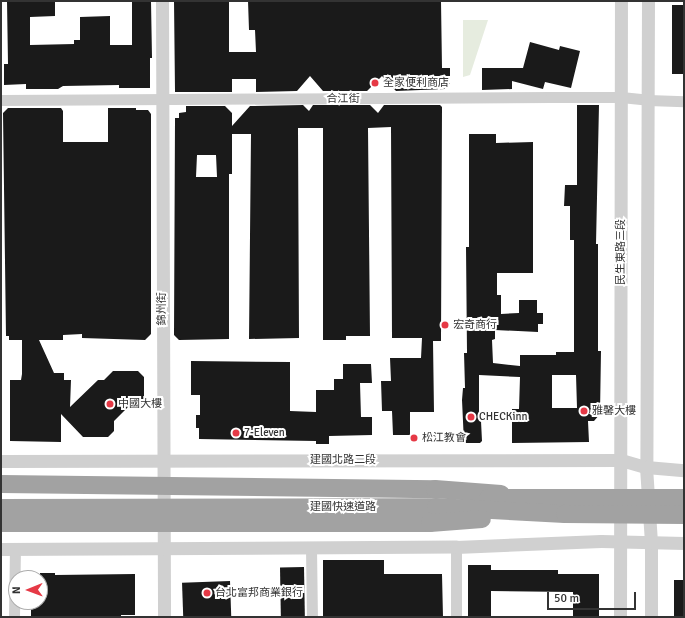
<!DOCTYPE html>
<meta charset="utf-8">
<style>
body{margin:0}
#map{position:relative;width:685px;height:618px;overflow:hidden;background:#fff;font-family:Signika,"Noto Sans TC",sans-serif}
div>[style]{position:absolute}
.green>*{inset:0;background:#e6ecdf}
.building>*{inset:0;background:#1a1a1a;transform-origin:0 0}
.minor>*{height:11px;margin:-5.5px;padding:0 5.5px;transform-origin:5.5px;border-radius:5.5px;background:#d0d0d0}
.tertiary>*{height:13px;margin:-6.5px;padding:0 6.5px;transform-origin:6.5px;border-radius:6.5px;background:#d0d0d0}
.trunk-bridge>*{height:18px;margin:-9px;padding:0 9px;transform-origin:9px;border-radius:9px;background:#a2a2a2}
.dots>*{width:11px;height:11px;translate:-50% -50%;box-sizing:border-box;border:2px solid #fff;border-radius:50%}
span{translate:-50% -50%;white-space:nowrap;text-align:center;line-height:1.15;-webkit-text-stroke:4px #fff;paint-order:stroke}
.poi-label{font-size:11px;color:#333}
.left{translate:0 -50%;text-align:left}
.street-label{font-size:11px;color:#333}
.frame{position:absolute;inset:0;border:2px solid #333;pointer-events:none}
.north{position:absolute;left:8px;top:570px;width:40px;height:40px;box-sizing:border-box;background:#fff;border:1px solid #adadad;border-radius:50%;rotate:269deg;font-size:11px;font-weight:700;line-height:16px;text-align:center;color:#333}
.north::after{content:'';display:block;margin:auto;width:14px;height:18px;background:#e63946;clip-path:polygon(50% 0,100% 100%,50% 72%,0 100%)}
.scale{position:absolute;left:547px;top:592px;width:89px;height:18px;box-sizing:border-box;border:2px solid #333;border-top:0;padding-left:5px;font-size:12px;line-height:14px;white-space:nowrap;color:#333;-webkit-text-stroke:3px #fff;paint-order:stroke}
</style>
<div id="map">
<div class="green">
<div style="clip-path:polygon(463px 20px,488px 20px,470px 75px,463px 77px)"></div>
</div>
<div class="building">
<div style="clip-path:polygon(7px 1px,55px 1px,55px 16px,30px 17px,30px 45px,74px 44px,74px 40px,80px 40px,80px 17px,110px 16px,110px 45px,132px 45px,132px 1px,151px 1px,152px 58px,150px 58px,150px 88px,119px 88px,119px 85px,63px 86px,58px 89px,26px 89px,26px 84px,4px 85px,4px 64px,8px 64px)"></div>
<div style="clip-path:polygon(174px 1px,229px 1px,229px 52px,256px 52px,255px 30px,249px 30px,248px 1px,441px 1px,442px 68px,450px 68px,450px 83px,445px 89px,396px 91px,382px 76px,367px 91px,323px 91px,310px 76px,297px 91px,256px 92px,256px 79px,232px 79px,232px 92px,175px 92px)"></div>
<div style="left:672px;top:5px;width:12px;height:69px"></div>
<div style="clip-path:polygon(530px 42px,559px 50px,560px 46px,580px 51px,571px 88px,545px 82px,543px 89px,512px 81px,512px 89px,482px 90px,482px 68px,523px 68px)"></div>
<div style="clip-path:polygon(evenodd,303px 105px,309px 111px,313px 105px,370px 105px,378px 113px,384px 105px,440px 105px,442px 107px,441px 341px,433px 341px,434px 412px,410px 412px,410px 435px,393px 435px,392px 411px,382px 411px,381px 381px,391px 381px,390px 358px,421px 358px,422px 338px,392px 338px,391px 127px,368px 128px,370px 336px,346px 336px,346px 340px,323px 340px,323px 128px,298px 128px,299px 338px,249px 339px,251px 134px,232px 134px,232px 174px,229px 174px,229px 339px,179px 340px,174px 335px,175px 118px,179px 118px,179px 113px,186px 112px,186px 106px,225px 106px,232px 113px,232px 126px,250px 106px,303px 105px,197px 155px,216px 155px,217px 177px,196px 177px,197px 155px)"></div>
<div style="clip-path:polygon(evenodd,577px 105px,599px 105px,596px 244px,598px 244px,598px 351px,601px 351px,600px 414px,594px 421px,588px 421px,589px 442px,512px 443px,512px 409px,519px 409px,520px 377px,479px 375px,479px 421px,481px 421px,482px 441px,480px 443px,464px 443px,462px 400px,463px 388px,465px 388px,464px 353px,467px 353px,466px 247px,469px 247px,469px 134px,496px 134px,496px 143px,533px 142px,533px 273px,497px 273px,497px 295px,501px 295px,501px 314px,519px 313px,519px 300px,537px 300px,537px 313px,543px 313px,543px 324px,538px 324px,538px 332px,495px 330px,495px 339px,492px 340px,493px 363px,520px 366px,520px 355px,556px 355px,556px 352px,574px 352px,574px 240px,570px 240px,570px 206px,564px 206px,565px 185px,577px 185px,577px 105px,552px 375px,576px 375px,577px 408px,552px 408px,552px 375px)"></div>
<div style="clip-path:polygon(8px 108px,61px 108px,63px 111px,63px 142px,108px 142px,108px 108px,136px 108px,136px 110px,148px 110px,151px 114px,151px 334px,145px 340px,82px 338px,82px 334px,63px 335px,63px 340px,39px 340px,54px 373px,64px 373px,64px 380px,71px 380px,70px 407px,98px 380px,104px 380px,113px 371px,138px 371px,144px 377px,144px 402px,138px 407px,128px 407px,114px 421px,114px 431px,108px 437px,83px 437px,61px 414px,61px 442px,10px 441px,10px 380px,21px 380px,22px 374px,22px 340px,9px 340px,9px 336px,6px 336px,3px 113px)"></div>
<div style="clip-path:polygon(191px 361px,290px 362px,290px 411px,316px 412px,316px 390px,334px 390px,334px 379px,343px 379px,343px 364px,371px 364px,372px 383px,360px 383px,361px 417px,372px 417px,372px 435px,329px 436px,329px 444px,316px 444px,316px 441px,199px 439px,199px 428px,196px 428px,196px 415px,200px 415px,200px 395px,191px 395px)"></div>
<div style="clip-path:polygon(323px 560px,384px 560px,384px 574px,442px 574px,443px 617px,323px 617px)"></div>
<div style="clip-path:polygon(468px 565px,491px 565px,491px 570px,558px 570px,558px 574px,599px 574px,599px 617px,573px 617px,573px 592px,491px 591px,491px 617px,468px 617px)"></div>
<div style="left:304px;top:567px;width:50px;height:24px;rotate:89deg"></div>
<div style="clip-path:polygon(40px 573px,55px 573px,55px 575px,135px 574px,135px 615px,121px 615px,121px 617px,31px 617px,31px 602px,40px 602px)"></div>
<div style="left:674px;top:580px;width:10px;height:37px"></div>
<div style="left:230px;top:581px;width:36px;height:48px;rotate:88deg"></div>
</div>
<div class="minor">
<div style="left:1px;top:100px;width:550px;rotate:-0.31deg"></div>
<div style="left:551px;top:97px;width:70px"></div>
<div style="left:621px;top:97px;width:27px;rotate:6deg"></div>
<div style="left:648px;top:100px;width:36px;rotate:2deg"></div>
<div style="left:456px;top:547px;width:70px;rotate:90deg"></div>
<div style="left:311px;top:548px;width:69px;rotate:89.2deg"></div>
<div style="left:14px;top:617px;width:68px;rotate:-89.2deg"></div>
</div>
<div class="tertiary">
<div style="left:162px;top:1px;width:616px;rotate:89.81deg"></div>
<div style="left:648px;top:1px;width:466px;rotate:90.2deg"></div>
<div style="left:646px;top:467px;width:76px;rotate:86.2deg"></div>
<div style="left:651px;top:543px;width:74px;rotate:90deg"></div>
<div style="left:1px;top:461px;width:620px;rotate:-0.09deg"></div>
<div style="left:621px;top:460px;width:26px;rotate:16deg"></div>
<div style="left:646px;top:467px;width:38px;rotate:5deg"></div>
<div style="left:1px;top:549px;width:455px;rotate:-0.3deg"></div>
<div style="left:456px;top:547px;width:145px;rotate:-2.4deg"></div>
<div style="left:601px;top:541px;width:83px;rotate:1.4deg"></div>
<div style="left:620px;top:617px;width:616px;rotate:-89.91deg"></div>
</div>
<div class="trunk-bridge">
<div style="left:1px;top:484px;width:434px;rotate:0.7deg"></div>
<div style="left:435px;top:489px;width:66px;rotate:4.3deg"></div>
<div style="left:488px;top:498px;width:196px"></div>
<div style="left:1px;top:508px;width:435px;rotate:-0.1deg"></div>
<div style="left:436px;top:507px;width:129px;rotate:3.1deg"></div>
<div style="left:565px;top:514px;width:119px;rotate:0.5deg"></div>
<div style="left:1px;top:523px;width:429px"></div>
<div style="left:430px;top:523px;width:52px;rotate:-4.4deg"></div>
</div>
<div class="dots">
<div style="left:375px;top:83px;background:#e63946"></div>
<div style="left:445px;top:325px;background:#e63946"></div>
<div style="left:110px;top:404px;background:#e63946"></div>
<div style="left:584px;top:411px;background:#e63946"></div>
<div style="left:471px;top:417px;background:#e63946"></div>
<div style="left:236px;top:433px;background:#e63946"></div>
<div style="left:414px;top:438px;background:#e63946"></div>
<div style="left:207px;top:593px;background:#e63946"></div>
</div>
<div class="poi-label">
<span class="left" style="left:383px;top:83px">全家便利商店</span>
<span class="left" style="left:453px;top:325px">宏奇商行</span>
<span class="left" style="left:118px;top:404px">中國大樓</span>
<span class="left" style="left:592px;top:411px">雅馨大樓</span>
<span class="left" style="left:479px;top:417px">CHECKinn</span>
<span class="left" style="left:244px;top:433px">7-Eleven</span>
<span class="left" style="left:422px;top:438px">松江教會</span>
<span class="left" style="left:215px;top:593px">台北富邦商業銀行</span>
</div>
<div class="street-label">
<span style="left:343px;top:99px">合江街</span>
<span style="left:621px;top:252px;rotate:-90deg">民生東路三段</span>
<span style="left:162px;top:309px;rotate:-90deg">錦州街</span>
<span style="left:343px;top:460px">建國北路二段</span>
<span style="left:343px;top:507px">建國快速道路</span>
</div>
<div class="frame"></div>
<div class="north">N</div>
<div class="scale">50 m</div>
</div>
